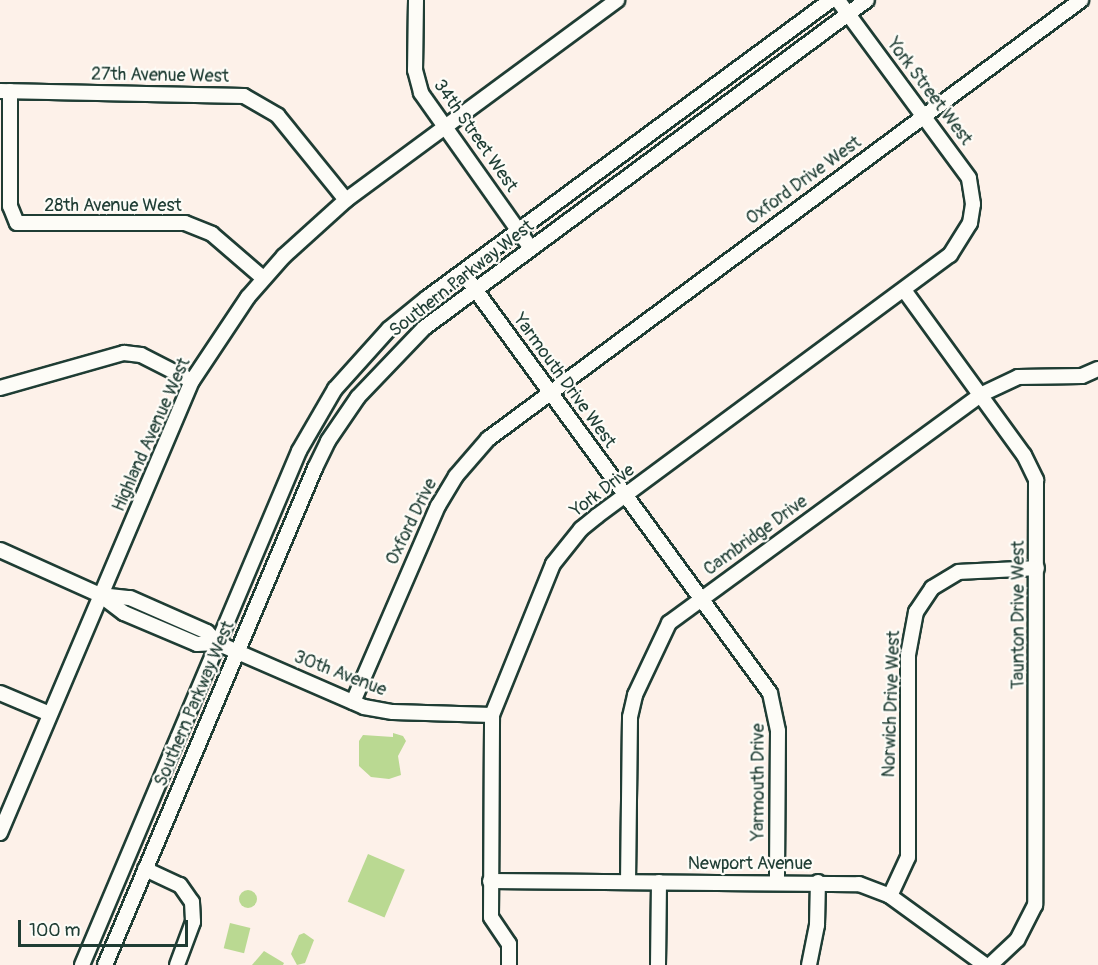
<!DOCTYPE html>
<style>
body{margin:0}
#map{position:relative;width:1098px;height:965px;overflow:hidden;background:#fdf1e9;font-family:Pangolin,sans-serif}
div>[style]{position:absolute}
.green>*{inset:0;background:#bad992;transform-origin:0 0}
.round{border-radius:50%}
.roads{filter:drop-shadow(2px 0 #1f3d34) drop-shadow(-2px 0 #1f3d34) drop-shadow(0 2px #1f3d34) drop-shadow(0 -2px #1f3d34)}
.minor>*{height:14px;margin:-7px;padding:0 7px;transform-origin:7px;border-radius:7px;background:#fdfcf7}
span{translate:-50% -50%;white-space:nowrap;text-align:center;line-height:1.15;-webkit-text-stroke:4.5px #fdfcf7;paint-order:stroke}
.street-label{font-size:18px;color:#1f3d34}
.scale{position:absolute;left:18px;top:920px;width:170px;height:27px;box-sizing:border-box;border:3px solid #1f3d34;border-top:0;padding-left:8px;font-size:18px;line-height:21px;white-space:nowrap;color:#1f3d34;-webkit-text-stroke:4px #fdfcf7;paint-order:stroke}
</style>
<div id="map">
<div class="green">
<div style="clip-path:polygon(393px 733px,403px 736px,406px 741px,398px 756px,401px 775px,389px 779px,371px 777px,359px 766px,359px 741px,363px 735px,393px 737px)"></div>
<div style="left:368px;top:854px;width:40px;height:52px;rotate:23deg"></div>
<div class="round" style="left:239px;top:890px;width:18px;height:18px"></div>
<div style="left:230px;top:923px;width:21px;height:26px;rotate:14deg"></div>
<div style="clip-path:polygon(304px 933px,314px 940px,305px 963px,297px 965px,291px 954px,299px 935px)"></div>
<div style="clip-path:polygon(264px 951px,284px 963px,283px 965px,252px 965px)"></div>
</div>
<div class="roads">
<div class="minor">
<div style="left:416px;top:0;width:70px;rotate:90.8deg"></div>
<div style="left:415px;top:70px;width:24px;rotate:75deg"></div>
<div style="left:421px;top:93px;width:189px;rotate:54.7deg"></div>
<div style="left:0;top:91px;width:244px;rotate:1.2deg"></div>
<div style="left:244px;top:96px;width:39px;rotate:30deg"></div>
<div style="left:278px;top:116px;width:108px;rotate:51deg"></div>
<div style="left:10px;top:91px;width:115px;rotate:90deg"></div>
<div style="left:10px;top:206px;width:18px;rotate:68deg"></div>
<div style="left:17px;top:223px;width:168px"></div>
<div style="left:185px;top:223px;width:29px;rotate:22deg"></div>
<div style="left:212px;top:234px;width:67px;rotate:40.8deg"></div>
<div style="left:469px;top:281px;width:510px;rotate:53.85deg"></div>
<div style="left:770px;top:693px;width:39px;rotate:78deg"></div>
<div style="left:778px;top:731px;width:151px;rotate:90.4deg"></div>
<div style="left:904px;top:290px;width:204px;rotate:54deg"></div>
<div style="left:1024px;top:455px;width:28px;rotate:64deg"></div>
<div style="left:1036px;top:480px;width:425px;rotate:90.1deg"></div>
<div style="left:1035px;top:905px;width:39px;rotate:117deg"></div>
<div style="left:1017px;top:940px;width:37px;rotate:137deg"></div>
<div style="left:0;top:388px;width:129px;rotate:-15.8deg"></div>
<div style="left:124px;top:353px;width:17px;rotate:7deg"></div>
<div style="left:141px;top:355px;width:57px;rotate:27deg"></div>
<div style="left:0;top:550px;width:110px;rotate:24.2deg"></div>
<div style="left:100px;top:595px;width:30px;rotate:6deg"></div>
<div style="left:130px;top:598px;width:84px;rotate:23.8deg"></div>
<div style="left:207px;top:632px;width:15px;rotate:48deg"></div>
<div style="left:217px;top:643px;width:160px;rotate:23.5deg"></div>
<div style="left:364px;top:707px;width:29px;rotate:10deg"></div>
<div style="left:393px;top:712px;width:99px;rotate:1.7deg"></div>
<div style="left:100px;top:595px;width:30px;rotate:37deg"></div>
<div style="left:124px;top:613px;width:79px;rotate:23deg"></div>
<div style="left:197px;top:644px;width:20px;rotate:-3deg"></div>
<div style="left:0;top:693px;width:54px;rotate:22.8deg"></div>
<div style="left:353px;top:702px;width:214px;rotate:-66.6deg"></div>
<div style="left:438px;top:506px;width:35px;rotate:-59deg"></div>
<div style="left:456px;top:476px;width:49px;rotate:-49.1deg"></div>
<div style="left:488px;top:439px;width:738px;rotate:-36.51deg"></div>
<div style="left:0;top:833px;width:491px;rotate:-67deg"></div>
<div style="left:192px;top:381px;width:101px;rotate:-56.3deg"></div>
<div style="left:248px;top:297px;width:55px;rotate:-48.7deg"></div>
<div style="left:284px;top:256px;width:84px;rotate:-42.1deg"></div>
<div style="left:346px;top:200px;width:337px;rotate:-36.4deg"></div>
<div style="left:145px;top:869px;width:38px;rotate:25deg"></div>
<div style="left:180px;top:885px;width:21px;rotate:55deg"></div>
<div style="left:192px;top:902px;width:20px;rotate:87deg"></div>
<div style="left:193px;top:922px;width:46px;rotate:110.4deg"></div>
<div style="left:490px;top:881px;width:369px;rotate:0.5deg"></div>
<div style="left:859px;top:884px;width:33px;rotate:21deg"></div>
<div style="left:890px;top:896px;width:117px;rotate:36deg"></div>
<div style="left:628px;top:882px;width:165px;rotate:-89.3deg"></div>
<div style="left:630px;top:717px;width:23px;rotate:-77deg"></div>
<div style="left:635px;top:695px;width:80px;rotate:-64.7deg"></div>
<div style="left:669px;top:623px;width:386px;rotate:-36.2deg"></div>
<div style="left:980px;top:395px;width:42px;rotate:-25.3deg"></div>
<div style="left:1018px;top:377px;width:64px;rotate:-0.9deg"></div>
<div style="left:1082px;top:376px;width:17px;rotate:-24deg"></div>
<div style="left:890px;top:896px;width:43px;rotate:-65.2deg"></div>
<div style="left:908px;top:857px;width:202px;rotate:-90deg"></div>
<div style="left:908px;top:655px;width:44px;rotate:-79.5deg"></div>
<div style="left:916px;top:612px;width:29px;rotate:-56deg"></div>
<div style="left:932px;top:588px;width:31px;rotate:-31deg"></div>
<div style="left:959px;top:572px;width:78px;rotate:-2.9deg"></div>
<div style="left:82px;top:965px;width:558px;rotate:-67.11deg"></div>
<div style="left:299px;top:451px;width:72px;rotate:-59.9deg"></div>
<div style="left:335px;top:389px;width:81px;rotate:-48deg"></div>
<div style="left:389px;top:329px;width:49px;rotate:-39.2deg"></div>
<div style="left:427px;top:298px;width:502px;rotate:-36.41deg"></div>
<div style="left:105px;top:965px;width:540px;rotate:-67.09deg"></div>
<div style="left:315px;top:468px;width:30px;rotate:-64deg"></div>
<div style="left:328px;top:441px;width:53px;rotate:-55.7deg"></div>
<div style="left:358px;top:397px;width:95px;rotate:-46.3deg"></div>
<div style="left:424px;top:328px;width:551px;rotate:-36.52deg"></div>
<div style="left:509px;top:965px;width:21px;rotate:-90deg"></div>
<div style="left:509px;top:944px;width:32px;rotate:-124deg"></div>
<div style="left:491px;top:917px;width:202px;rotate:-89.7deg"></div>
<div style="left:492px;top:715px;width:163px;rotate:-68deg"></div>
<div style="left:553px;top:564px;width:45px;rotate:-51.3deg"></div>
<div style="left:581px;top:529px;width:21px;rotate:-39deg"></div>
<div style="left:597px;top:516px;width:439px;rotate:-36.5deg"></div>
<div style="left:950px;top:255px;width:38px;rotate:-58deg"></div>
<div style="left:970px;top:223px;width:19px;rotate:-81deg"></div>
<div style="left:973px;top:204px;width:26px;rotate:-99deg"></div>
<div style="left:969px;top:178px;width:221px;rotate:-126.4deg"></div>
<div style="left:658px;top:965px;width:83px;rotate:-89.3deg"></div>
<div style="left:809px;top:965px;width:41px;rotate:-78.7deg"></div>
<div style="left:817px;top:925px;width:43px;rotate:-88.7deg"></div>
</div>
</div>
<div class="street-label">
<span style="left:160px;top:76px;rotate:1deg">27th Avenue West</span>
<span style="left:929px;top:92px;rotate:53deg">York Street West</span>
<span style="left:475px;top:136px;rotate:55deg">34th Street West</span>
<span style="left:804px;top:181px;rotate:-36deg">Oxford Drive West</span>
<span style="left:113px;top:206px">28th Avenue West</span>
<span style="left:462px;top:279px;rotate:-38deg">Southern Parkway West</span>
<span style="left:564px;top:381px;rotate:54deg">Yarmouth Drive West</span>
<span style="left:152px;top:435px;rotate:-66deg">Highland Avenue West</span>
<span style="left:603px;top:491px;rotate:-37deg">York Drive</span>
<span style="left:412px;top:522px;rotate:-64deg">Oxford Drive</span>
<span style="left:756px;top:536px;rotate:-36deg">Cambridge Drive</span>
<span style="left:1019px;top:615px;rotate:-90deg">Taunton Drive West</span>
<span style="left:340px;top:674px;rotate:21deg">30th Avenue</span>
<span style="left:195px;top:704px;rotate:-67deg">Southern Parkway West</span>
<span style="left:892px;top:704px;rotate:-88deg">Norwich Drive West</span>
<span style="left:759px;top:782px;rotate:-90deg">Yarmouth Drive</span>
<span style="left:750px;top:864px">Newport Avenue</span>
</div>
<div class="scale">100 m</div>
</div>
